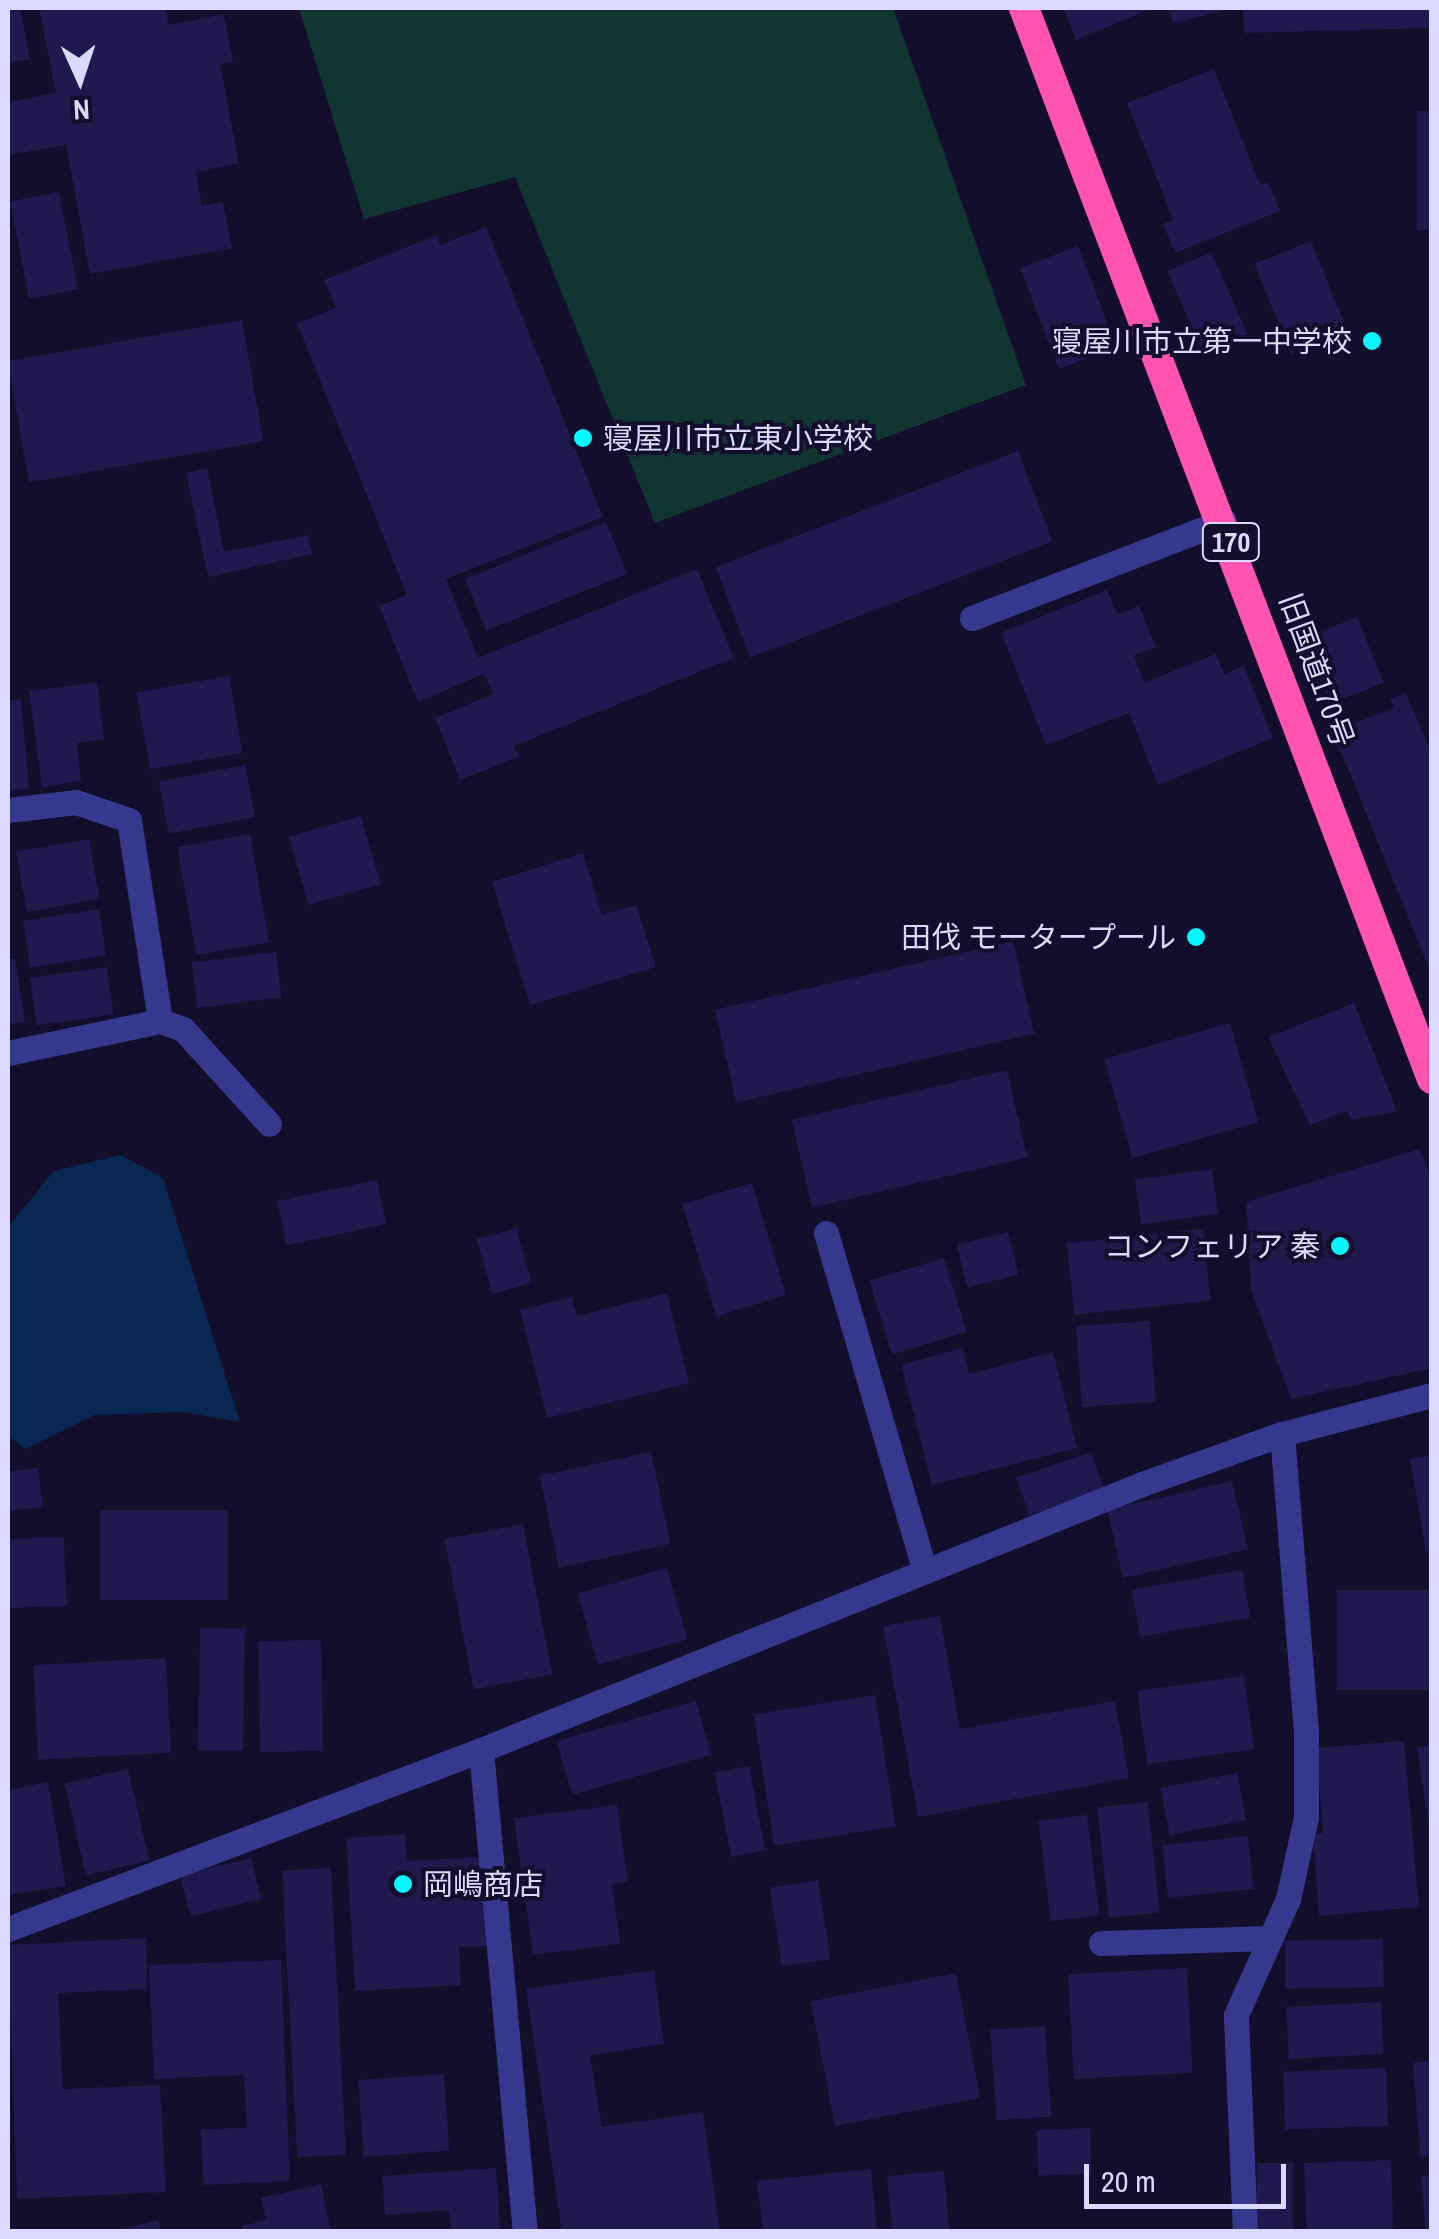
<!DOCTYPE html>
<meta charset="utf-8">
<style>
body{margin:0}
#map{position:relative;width:1439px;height:2239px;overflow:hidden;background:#120e2b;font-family:"Archivo Narrow","Noto Sans JP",sans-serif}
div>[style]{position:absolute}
.green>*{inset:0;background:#113632}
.water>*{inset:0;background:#082751}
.building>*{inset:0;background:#20194e;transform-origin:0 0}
.minor>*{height:25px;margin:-12.5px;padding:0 12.5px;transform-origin:12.5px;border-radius:12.5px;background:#36388e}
.highway>*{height:30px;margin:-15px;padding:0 15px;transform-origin:15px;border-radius:15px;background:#ff54b1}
.dots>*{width:28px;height:28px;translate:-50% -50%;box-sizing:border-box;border:5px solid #120e2b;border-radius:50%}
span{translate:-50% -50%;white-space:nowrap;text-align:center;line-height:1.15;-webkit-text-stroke:8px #120e2b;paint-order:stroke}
.shield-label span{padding:2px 8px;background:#120e2b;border:2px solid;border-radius:8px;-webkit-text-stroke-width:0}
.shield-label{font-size:28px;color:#dbd9ff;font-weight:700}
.poi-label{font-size:30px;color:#dbd9ff}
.right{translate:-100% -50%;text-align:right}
.left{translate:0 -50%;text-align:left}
.street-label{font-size:30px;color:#dbd9ff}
.frame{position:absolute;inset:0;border:10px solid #dbd9ff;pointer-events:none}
.north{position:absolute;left:30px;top:30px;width:100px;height:100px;-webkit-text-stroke:8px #120e2b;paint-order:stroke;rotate:177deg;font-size:28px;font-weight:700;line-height:40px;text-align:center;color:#dbd9ff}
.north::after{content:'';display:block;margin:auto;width:35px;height:45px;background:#dbd9ff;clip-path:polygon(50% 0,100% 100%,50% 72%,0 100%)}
.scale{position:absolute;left:1084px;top:2164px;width:202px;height:45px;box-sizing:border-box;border:5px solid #dbd9ff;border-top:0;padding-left:12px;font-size:30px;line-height:35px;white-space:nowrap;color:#dbd9ff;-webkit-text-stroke:8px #120e2b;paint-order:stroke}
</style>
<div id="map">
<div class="green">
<div style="clip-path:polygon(299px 8px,893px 8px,1026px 385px,655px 523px,515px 177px,364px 219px)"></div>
</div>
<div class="water">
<div style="clip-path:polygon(121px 1155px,163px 1178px,240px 1422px,183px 1412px,94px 1415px,25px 1449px,8px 1436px,8px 1227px,54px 1171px)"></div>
</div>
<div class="building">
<div style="clip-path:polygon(8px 8px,20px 8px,30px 59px,8px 63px)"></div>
<div style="clip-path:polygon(39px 8px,165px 8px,169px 25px,224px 14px,233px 62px,220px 64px,239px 163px,196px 172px,202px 206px,223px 202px,232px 248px,90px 274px,66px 145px,8px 155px,8px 102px,56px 93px)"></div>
<div style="clip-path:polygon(1063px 8px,1153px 8px,1076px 40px)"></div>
<div style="clip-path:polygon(1169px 8px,1229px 8px,1229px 9px,1173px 23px)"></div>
<div style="clip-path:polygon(1243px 8px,1432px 8px,1432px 28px,1244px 33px)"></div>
<div style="clip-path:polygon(1214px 69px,1260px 185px,1268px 182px,1280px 211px,1175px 253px,1163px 224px,1173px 220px,1127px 103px)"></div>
<div style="left:1417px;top:111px;width:15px;height:119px"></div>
<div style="left:59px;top:192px;width:99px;height:50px;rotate:79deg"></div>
<div style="clip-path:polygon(486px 227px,603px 517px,446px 579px,478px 658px,697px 569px,734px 658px,514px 746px,519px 757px,460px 780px,435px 718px,493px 694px,484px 674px,418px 702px,379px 606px,407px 595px,297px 323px,336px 308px,324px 280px,437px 235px,440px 245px)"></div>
<div style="left:1311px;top:241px;width:98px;height:61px;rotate:68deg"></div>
<div style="left:1078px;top:246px;width:108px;height:62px;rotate:69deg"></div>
<div style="left:1211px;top:252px;width:92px;height:48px;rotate:66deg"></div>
<div style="left:242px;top:320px;width:123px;height:238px;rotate:80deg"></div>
<div style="left:1018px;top:451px;width:97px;height:324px;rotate:69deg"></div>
<div style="clip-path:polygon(207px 468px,224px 552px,308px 535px,312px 554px,208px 577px,186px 473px)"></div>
<div style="left:606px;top:522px;width:56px;height:152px;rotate:68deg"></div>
<div style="clip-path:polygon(1107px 590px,1118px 615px,1139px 606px,1156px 647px,1134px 655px,1144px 683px,1216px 654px,1224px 674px,1244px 666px,1273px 738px,1158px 785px,1129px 713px,1046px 745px,1001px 633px)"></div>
<div style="left:1357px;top:617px;width:71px;height:58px;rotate:68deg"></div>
<div style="left:229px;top:676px;width:78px;height:94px;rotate:80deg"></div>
<div style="clip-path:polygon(97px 682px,104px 739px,77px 743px,81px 781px,42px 787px,29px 691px)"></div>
<div style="clip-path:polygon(1406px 693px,1432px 754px,1431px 973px,1337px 742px,1352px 735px,1348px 726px,1394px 708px,1390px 699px)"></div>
<div style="clip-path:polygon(21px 699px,29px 789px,8px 790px,8px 700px)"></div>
<div style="left:245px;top:765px;width:53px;height:88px;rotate:79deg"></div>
<div style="left:361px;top:816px;width:71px;height:75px;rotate:74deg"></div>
<div style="left:250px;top:834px;width:110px;height:74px;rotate:80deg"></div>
<div style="left:89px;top:839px;width:61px;height:74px;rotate:80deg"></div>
<div style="clip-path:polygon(583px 853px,602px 915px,636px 905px,656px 967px,530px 1005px,492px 882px)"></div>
<div style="left:99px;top:909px;width:47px;height:77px;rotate:81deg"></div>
<div style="left:1013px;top:941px;width:95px;height:306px;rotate:77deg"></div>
<div style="left:276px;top:952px;width:46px;height:85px;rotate:83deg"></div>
<div style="clip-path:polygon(15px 958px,25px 1022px,8px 1024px,8px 959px)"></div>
<div style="left:107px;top:967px;width:48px;height:78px;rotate:82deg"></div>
<div style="clip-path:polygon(1354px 1003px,1397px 1111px,1351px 1120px,1347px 1111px,1310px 1125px,1268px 1037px)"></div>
<div style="left:1230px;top:1023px;width:103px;height:131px;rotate:74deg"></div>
<div style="left:1007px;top:1070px;width:90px;height:221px;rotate:77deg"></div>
<div style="clip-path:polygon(1420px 1149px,1432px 1180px,1432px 1368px,1291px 1399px,1251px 1290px,1246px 1202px)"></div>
<div style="left:1212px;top:1169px;width:45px;height:78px;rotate:82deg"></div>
<div style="left:377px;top:1180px;width:45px;height:102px;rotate:78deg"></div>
<div style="left:752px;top:1183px;width:117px;height:73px;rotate:73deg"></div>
<div style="left:516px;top:1228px;width:57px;height:41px;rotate:74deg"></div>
<div style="left:1203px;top:1229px;width:72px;height:137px;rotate:84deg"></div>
<div style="left:1008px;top:1232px;width:44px;height:53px;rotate:76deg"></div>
<div style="left:944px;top:1258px;width:77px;height:78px;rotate:73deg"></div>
<div style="clip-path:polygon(667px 1293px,689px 1383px,547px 1418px,520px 1310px,572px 1297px,577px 1316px)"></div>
<div style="left:1150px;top:1321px;width:81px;height:74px;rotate:86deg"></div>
<div style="clip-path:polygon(963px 1348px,969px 1374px,1053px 1352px,1077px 1448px,932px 1485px,901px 1365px)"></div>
<div style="left:651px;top:1452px;width:94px;height:114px;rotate:78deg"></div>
<div style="left:1091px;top:1452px;width:40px;height:79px;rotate:71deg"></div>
<div style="clip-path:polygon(1432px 1455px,1432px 1551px,1426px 1552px,1410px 1459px)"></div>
<div style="clip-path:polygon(38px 1468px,43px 1507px,8px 1511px,8px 1471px)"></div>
<div style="left:1232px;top:1481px;width:70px;height:128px;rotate:77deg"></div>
<div style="left:100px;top:1510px;width:128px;height:90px"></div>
<div style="left:523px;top:1524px;width:153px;height:80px;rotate:79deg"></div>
<div style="left:64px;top:1537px;width:69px;height:56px;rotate:88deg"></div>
<div style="left:667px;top:1568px;width:74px;height:93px;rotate:74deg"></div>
<div style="left:1242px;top:1570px;width:48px;height:112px;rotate:80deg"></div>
<div style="left:1432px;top:1590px;width:100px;height:95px;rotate:90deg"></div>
<div style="clip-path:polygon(940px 1616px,960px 1729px,1115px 1701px,1129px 1778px,918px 1817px,883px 1626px)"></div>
<div style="left:200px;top:1628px;width:45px;height:122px;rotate:1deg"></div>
<div style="left:321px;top:1640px;width:111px;height:63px;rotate:89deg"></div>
<div style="left:166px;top:1658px;width:95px;height:133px;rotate:87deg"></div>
<div style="left:1244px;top:1676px;width:74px;height:108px;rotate:82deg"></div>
<div style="left:875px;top:1695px;width:133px;height:123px;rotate:81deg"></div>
<div style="left:696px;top:1701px;width:56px;height:145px;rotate:74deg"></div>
<div style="clip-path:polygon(1404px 1741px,1419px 1907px,1319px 1916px,1313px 1834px,1323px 1833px,1316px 1748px)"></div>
<div style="clip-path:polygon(1432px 1745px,1432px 1828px,1429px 1828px,1417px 1747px)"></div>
<div style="left:749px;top:1766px;width:86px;height:35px;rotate:79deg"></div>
<div style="left:128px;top:1769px;width:94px;height:65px;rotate:77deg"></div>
<div style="left:1237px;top:1773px;width:48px;height:78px;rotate:79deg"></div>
<div style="clip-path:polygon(48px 1782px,66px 1886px,8px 1895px,8px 1790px)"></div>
<div style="left:1148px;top:1802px;width:111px;height:51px;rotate:84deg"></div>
<div style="clip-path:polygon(617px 1805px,628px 1882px,612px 1884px,620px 1944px,533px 1955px,514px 1818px)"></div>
<div style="left:1087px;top:1815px;width:101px;height:49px;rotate:83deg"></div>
<div style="clip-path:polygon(405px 1834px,407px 1861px,482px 1857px,488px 1946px,459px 1947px,461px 1985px,355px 1991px,346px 1838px)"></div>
<div style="left:1248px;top:1836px;width:53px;height:86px;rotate:84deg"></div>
<div style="left:251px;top:1858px;width:42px;height:73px;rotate:76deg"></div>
<div style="left:331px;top:1868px;width:287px;height:49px;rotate:87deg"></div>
<div style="left:818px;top:1880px;width:80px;height:49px;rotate:81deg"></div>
<div style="clip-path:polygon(146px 1938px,147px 1989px,58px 1993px,63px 2089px,160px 2085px,166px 2192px,17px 2199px,8px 1945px)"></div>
<div style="left:1383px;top:1939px;width:48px;height:98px;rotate:89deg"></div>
<div style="clip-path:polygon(281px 1960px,290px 2181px,203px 2185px,201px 2129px,247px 2128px,244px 2075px,154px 2079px,149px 1965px)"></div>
<div style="left:1187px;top:1968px;width:105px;height:119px;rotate:87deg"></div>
<div style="clip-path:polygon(654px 1970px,664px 2044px,590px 2055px,602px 2127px,703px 2112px,720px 2232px,562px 2232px,526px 1989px)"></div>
<div style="left:956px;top:1973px;width:127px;height:148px;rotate:79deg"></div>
<div style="left:1381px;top:2002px;width:52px;height:95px;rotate:87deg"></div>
<div style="left:1045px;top:2026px;width:91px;height:55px;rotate:86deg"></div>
<div style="clip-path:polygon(1432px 2061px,1432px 2155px,1420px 2156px,1413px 2063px)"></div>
<div style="left:1386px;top:2068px;width:58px;height:103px;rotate:88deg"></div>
<div style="left:444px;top:2074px;width:77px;height:86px;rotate:86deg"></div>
<div style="left:1090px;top:2128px;width:46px;height:53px;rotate:88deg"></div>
<div style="left:1391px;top:2160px;width:72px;height:87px;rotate:88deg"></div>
<div style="left:1257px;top:2163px;width:36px;height:69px"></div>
<div style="clip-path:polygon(496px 2168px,500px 2232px,451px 2232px,449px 2210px,385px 2215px,382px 2176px)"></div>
<div style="clip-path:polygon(871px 2169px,877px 2232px,763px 2232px,757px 2181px)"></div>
<div style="left:944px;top:2171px;width:61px;height:57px;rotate:85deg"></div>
<div style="clip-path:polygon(1432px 2175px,1432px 2232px,1426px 2232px,1421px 2176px)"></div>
<div style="clip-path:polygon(321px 2184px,331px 2232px,243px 2232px,242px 2226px,266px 2220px,261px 2198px)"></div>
<div style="clip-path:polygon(158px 2220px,161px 2232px,119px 2232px,119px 2230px)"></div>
</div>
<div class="minor">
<div style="left:972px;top:618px;width:270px;rotate:-21.1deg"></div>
<div style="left:8px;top:810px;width:68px;rotate:-6.7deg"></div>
<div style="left:76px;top:802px;width:56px;rotate:18.8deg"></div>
<div style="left:129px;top:820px;width:203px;rotate:81.2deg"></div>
<div style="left:8px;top:1053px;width:155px;rotate:-11.9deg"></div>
<div style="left:160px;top:1021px;width:24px;rotate:19deg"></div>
<div style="left:183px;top:1029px;width:128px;rotate:47.8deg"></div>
<div style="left:826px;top:1233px;width:350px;rotate:73.7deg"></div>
<div style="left:481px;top:1750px;width:484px;rotate:84.8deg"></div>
<div style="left:8px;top:1929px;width:506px;rotate:-20.73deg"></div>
<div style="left:481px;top:1750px;width:713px;rotate:-21.92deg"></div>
<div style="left:1142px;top:1484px;width:149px;rotate:-19.7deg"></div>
<div style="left:1282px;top:1434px;width:155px;rotate:-14.6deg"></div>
<div style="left:1101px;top:1943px;width:170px;rotate:-1.7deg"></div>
<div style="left:1245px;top:2232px;width:217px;rotate:-92.4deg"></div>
<div style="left:1236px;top:2015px;width:127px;rotate:-65.9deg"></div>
<div style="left:1288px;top:1899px;width:84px;rotate:-77.6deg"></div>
<div style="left:1306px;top:1817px;width:85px;rotate:-90deg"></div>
<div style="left:1306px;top:1732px;width:299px;rotate:-94.6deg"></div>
</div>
<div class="highway">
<div style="left:1024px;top:8px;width:1146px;rotate:69.15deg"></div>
</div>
<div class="dots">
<div style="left:1372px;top:341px;background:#05f6ff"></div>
<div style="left:583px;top:438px;background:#05f6ff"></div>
<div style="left:1196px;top:937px;background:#05f6ff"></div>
<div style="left:1340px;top:1246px;background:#05f6ff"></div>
<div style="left:403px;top:1884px;background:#05f6ff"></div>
</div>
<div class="shield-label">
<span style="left:1231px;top:542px">170</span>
</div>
<div class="poi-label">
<span class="right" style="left:1352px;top:341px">寝屋川市立第一中学校</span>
<span class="left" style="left:603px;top:438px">寝屋川市立東小学校</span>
<span class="right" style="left:1176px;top:937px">田伐 モータープール</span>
<span class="right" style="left:1320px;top:1246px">コンフェリア 秦</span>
<span class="left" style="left:423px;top:1884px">岡嶋商店</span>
</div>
<div class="street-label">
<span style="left:1317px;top:670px;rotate:70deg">旧国道170号</span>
</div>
<div class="frame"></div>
<div class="north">N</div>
<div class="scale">20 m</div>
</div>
